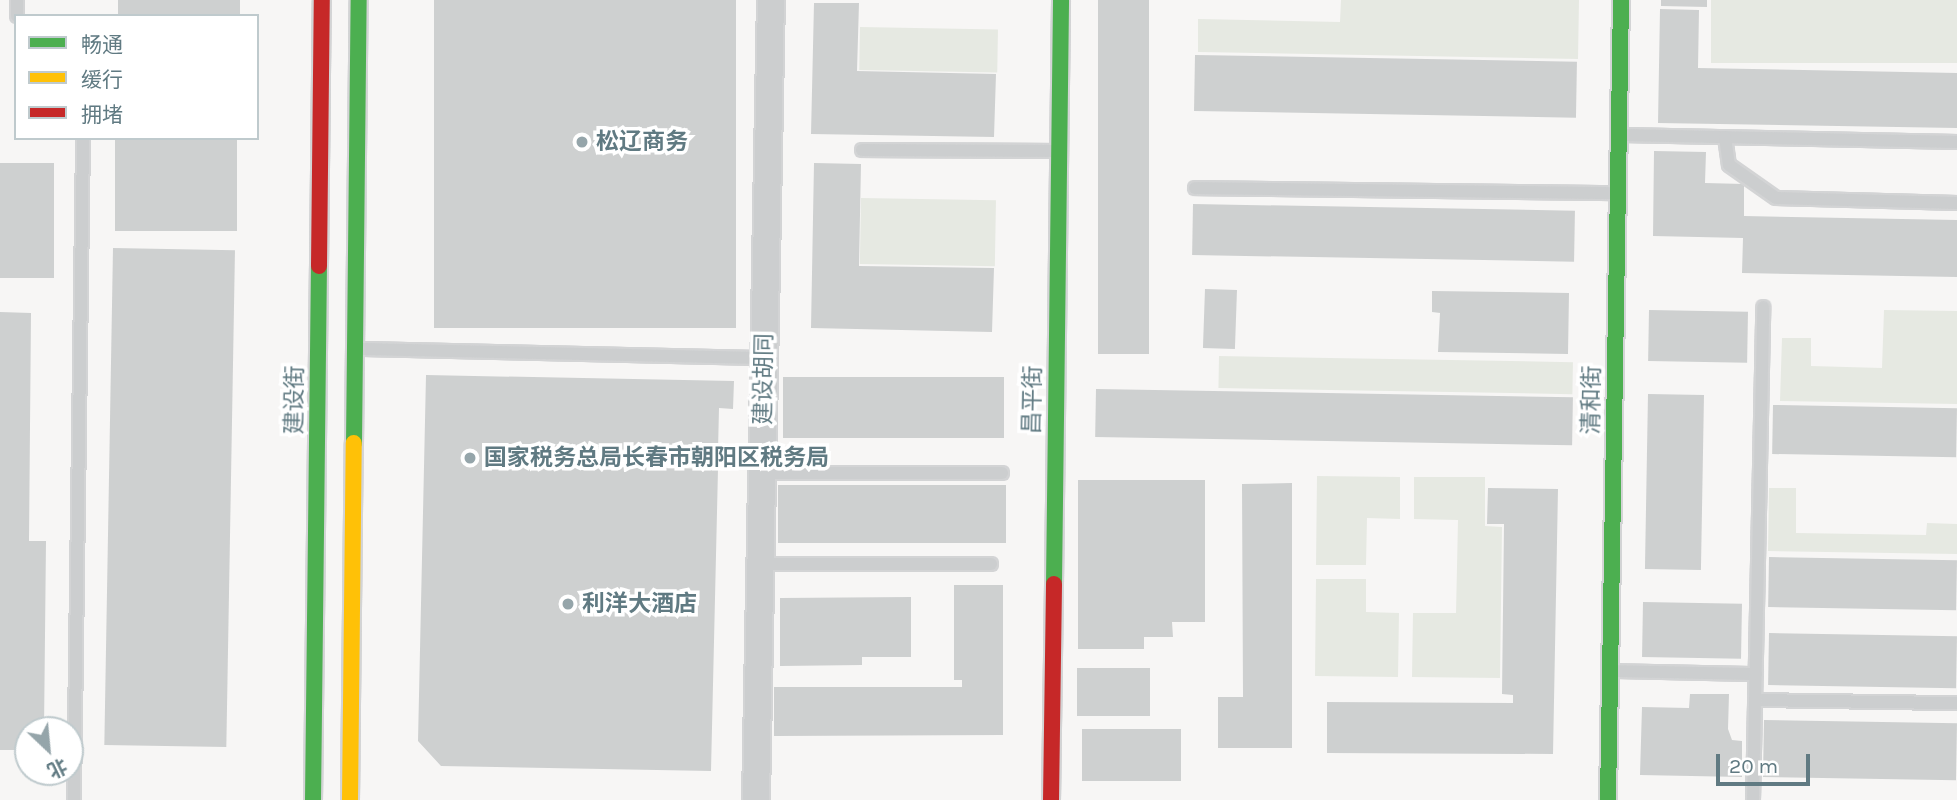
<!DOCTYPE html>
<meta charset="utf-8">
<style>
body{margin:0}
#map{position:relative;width:1957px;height:800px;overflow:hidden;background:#f7f6f5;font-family:Karla,"Noto Sans SC",sans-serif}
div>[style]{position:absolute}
.green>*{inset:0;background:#e6e9e2;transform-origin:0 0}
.building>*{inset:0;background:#ced0d0;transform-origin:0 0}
.roads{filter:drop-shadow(2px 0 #d3d4d5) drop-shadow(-2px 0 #d3d4d5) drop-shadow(0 2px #d3d4d5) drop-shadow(0 -2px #d3d4d5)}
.lane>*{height:12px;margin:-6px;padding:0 6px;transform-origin:6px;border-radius:6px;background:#cccecf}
.street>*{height:26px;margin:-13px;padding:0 13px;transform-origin:13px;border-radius:13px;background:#cccecf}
.fast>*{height:16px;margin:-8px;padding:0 8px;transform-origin:8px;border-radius:8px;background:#4caf50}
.slow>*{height:16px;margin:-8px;padding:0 8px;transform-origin:8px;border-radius:8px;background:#ffc107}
.jam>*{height:16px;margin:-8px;padding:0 8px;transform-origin:8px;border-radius:8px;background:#c62828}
.dots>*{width:19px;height:19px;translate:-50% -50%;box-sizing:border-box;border:4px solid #fff;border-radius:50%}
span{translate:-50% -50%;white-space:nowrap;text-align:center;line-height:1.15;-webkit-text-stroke:7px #fff;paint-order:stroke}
.poi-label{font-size:23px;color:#607a82;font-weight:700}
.left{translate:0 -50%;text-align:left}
.street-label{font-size:23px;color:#607a82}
.legend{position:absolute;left:14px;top:14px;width:245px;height:126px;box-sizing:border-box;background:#fff;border:2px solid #bfcacd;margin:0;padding:9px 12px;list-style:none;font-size:21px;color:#607a82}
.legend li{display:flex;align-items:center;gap:14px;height:35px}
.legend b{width:35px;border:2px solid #bfcacd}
.north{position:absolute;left:14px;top:716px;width:70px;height:70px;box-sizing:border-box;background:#fff;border:2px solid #bfcacd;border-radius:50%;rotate:154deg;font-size:19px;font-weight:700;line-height:28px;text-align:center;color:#607a82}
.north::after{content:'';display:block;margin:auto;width:24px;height:32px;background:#95a5aa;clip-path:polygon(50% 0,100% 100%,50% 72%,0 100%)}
.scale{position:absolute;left:1716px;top:754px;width:94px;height:32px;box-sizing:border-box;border:4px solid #607a82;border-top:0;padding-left:9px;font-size:21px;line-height:24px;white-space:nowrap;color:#607a82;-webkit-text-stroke:5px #fff;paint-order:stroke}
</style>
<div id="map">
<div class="green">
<div style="clip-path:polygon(1341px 0,1579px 0,1578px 59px,1198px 52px,1198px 19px,1340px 22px)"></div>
<div style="left:1711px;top:0;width:246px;height:63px"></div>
<div style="left:860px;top:27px;width:138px;height:43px;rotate:1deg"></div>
<div style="left:861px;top:198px;width:135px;height:66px;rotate:1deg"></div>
<div style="clip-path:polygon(1884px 310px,1957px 311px,1957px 404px,1780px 401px,1782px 338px,1811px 338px,1811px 366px,1882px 368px)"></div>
<div style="left:1219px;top:356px;width:354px;height:32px;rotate:1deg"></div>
<div style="clip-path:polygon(1317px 476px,1400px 477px,1400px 519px,1367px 518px,1366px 565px,1316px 565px)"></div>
<div style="clip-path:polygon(1414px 477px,1485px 477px,1485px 526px,1502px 527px,1500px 678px,1412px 677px,1413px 613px,1456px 613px,1458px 520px,1414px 519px)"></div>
<div style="clip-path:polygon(1769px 488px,1796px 488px,1796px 533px,1926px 535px,1927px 523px,1957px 524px,1957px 554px,1768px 551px)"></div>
<div style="clip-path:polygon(1316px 579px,1366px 579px,1366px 612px,1399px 613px,1398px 677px,1315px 676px)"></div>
</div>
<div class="building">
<div style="left:118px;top:0;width:122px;height:16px"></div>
<div style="left:434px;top:0;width:302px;height:328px"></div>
<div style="left:1098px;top:0;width:51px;height:354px"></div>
<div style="clip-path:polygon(1661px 0,1707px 0,1707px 7px,1661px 6px)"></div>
<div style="clip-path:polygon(814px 3px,859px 3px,857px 71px,996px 74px,994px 137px,811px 134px)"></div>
<div style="clip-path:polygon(1660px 9px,1699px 10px,1698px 68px,1957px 73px,1957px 128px,1658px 123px)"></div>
<div style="left:1195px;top:55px;width:382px;height:56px;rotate:1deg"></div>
<div style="left:115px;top:138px;width:122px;height:93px"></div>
<div style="clip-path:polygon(1654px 151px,1706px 152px,1705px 183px,1744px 184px,1744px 216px,1957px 220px,1957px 277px,1742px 273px,1743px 238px,1653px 236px)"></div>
<div style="left:0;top:163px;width:54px;height:115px"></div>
<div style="clip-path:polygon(814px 163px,861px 164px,859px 266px,994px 268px,992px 332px,811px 328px)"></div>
<div style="left:1193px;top:204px;width:382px;height:51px;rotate:1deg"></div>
<div style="left:113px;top:248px;width:122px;height:497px;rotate:1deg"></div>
<div style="left:1205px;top:289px;width:32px;height:59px;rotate:2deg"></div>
<div style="clip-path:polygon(1432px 291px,1569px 293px,1568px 354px,1438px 352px,1440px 313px,1432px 312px)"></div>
<div style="left:1649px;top:310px;width:99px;height:51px;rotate:1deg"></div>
<div style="clip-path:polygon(0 312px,31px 313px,29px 541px,46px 541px,44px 730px,28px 730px,28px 750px,0 750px)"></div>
<div style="clip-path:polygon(426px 375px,734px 381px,733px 409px,719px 408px,718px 451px,517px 448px,516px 465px,718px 469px,711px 771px,441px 766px,418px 741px)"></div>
<div style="left:1004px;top:377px;width:61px;height:221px;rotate:90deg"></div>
<div style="left:1096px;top:389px;width:477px;height:48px;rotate:1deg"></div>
<div style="left:1648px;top:394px;width:56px;height:175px;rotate:1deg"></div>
<div style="left:1773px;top:405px;width:184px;height:49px;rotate:1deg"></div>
<div style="clip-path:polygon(1078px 480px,1205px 480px,1205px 622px,1172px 622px,1173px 637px,1144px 637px,1144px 649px,1078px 649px)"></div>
<div style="clip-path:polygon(1292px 483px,1292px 748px,1218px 748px,1218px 697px,1243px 697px,1242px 484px)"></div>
<div style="left:1006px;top:485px;width:58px;height:228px;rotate:90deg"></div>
<div style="clip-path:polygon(1488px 488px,1558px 489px,1553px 754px,1327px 753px,1327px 702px,1513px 703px,1513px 695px,1502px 694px,1504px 524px,1487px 524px)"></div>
<div style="left:1769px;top:557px;width:188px;height:50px;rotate:1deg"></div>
<div style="clip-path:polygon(954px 585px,1003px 585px,1003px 735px,774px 736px,774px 687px,962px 687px,962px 680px,954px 680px)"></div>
<div style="clip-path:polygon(911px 597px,911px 657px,862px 657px,862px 665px,780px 666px,780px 598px)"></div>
<div style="left:1643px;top:602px;width:99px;height:55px;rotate:1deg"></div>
<div style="left:1769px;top:633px;width:188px;height:52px;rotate:1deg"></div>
<div style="left:1150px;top:668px;width:48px;height:73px;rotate:90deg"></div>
<div style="clip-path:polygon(1690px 694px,1729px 694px,1728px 729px,1732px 740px,1742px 741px,1742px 777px,1640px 775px,1642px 707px,1689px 708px)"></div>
<div style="left:1764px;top:720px;width:193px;height:57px;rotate:1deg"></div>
<div style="left:1082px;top:729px;width:99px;height:52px"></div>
</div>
<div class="roads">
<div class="lane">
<div style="left:17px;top:16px;width:16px;rotate:-90deg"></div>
<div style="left:1623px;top:135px;width:334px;rotate:1.2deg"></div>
<div style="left:1725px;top:137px;width:28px;rotate:82deg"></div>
<div style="left:1729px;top:165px;width:57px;rotate:35.1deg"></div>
<div style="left:1776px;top:198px;width:181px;rotate:1.6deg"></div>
<div style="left:862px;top:150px;width:194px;rotate:0.3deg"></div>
<div style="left:1195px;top:188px;width:419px;rotate:0.7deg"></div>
<div style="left:359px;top:349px;width:405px;rotate:1.3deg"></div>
<div style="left:762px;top:473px;width:240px"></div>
<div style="left:761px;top:564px;width:230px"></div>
<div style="left:1612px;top:671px;width:144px;rotate:1.2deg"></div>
<div style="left:1755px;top:700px;width:202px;rotate:0.9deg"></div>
<div style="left:74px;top:800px;width:662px;rotate:-89.22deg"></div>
<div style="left:1753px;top:800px;width:493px;rotate:-88.8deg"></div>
</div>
<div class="street">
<div style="left:756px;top:800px;width:800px;rotate:-88.93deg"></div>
</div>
<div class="fast">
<div style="left:354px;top:443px;width:443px;rotate:-89.4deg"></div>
<div style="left:1054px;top:584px;width:584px;rotate:-89.31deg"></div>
<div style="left:313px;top:800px;width:534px;rotate:-89.36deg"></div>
<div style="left:1608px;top:800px;width:800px;rotate:-89.07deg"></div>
</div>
<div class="slow">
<div style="left:350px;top:800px;width:357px;rotate:-89.4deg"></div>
</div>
<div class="jam">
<div style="left:319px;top:266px;width:266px;rotate:-89.4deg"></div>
<div style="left:1051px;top:800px;width:216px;rotate:-89.2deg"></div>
</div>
</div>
<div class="dots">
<div style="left:582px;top:142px;background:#95a5aa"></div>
<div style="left:470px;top:458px;background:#95a5aa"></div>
<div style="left:568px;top:604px;background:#95a5aa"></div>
</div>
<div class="poi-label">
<span class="left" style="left:596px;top:142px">松辽商务</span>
<span class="left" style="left:484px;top:458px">国家税务总局长春市朝阳区税务局</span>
<span class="left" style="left:582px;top:604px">利洋大酒店</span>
</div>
<div class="street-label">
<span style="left:764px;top:379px;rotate:-89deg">建设胡同</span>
<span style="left:295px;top:400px;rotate:-89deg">建设街</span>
<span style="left:1033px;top:400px;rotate:-89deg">昌平街</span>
<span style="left:1592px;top:400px;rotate:-89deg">清和街</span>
</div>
<ul class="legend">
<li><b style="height:9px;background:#4caf50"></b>畅通</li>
<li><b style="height:9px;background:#ffc107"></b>缓行</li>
<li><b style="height:9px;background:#c62828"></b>拥堵</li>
</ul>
<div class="north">北</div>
<div class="scale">20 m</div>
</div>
